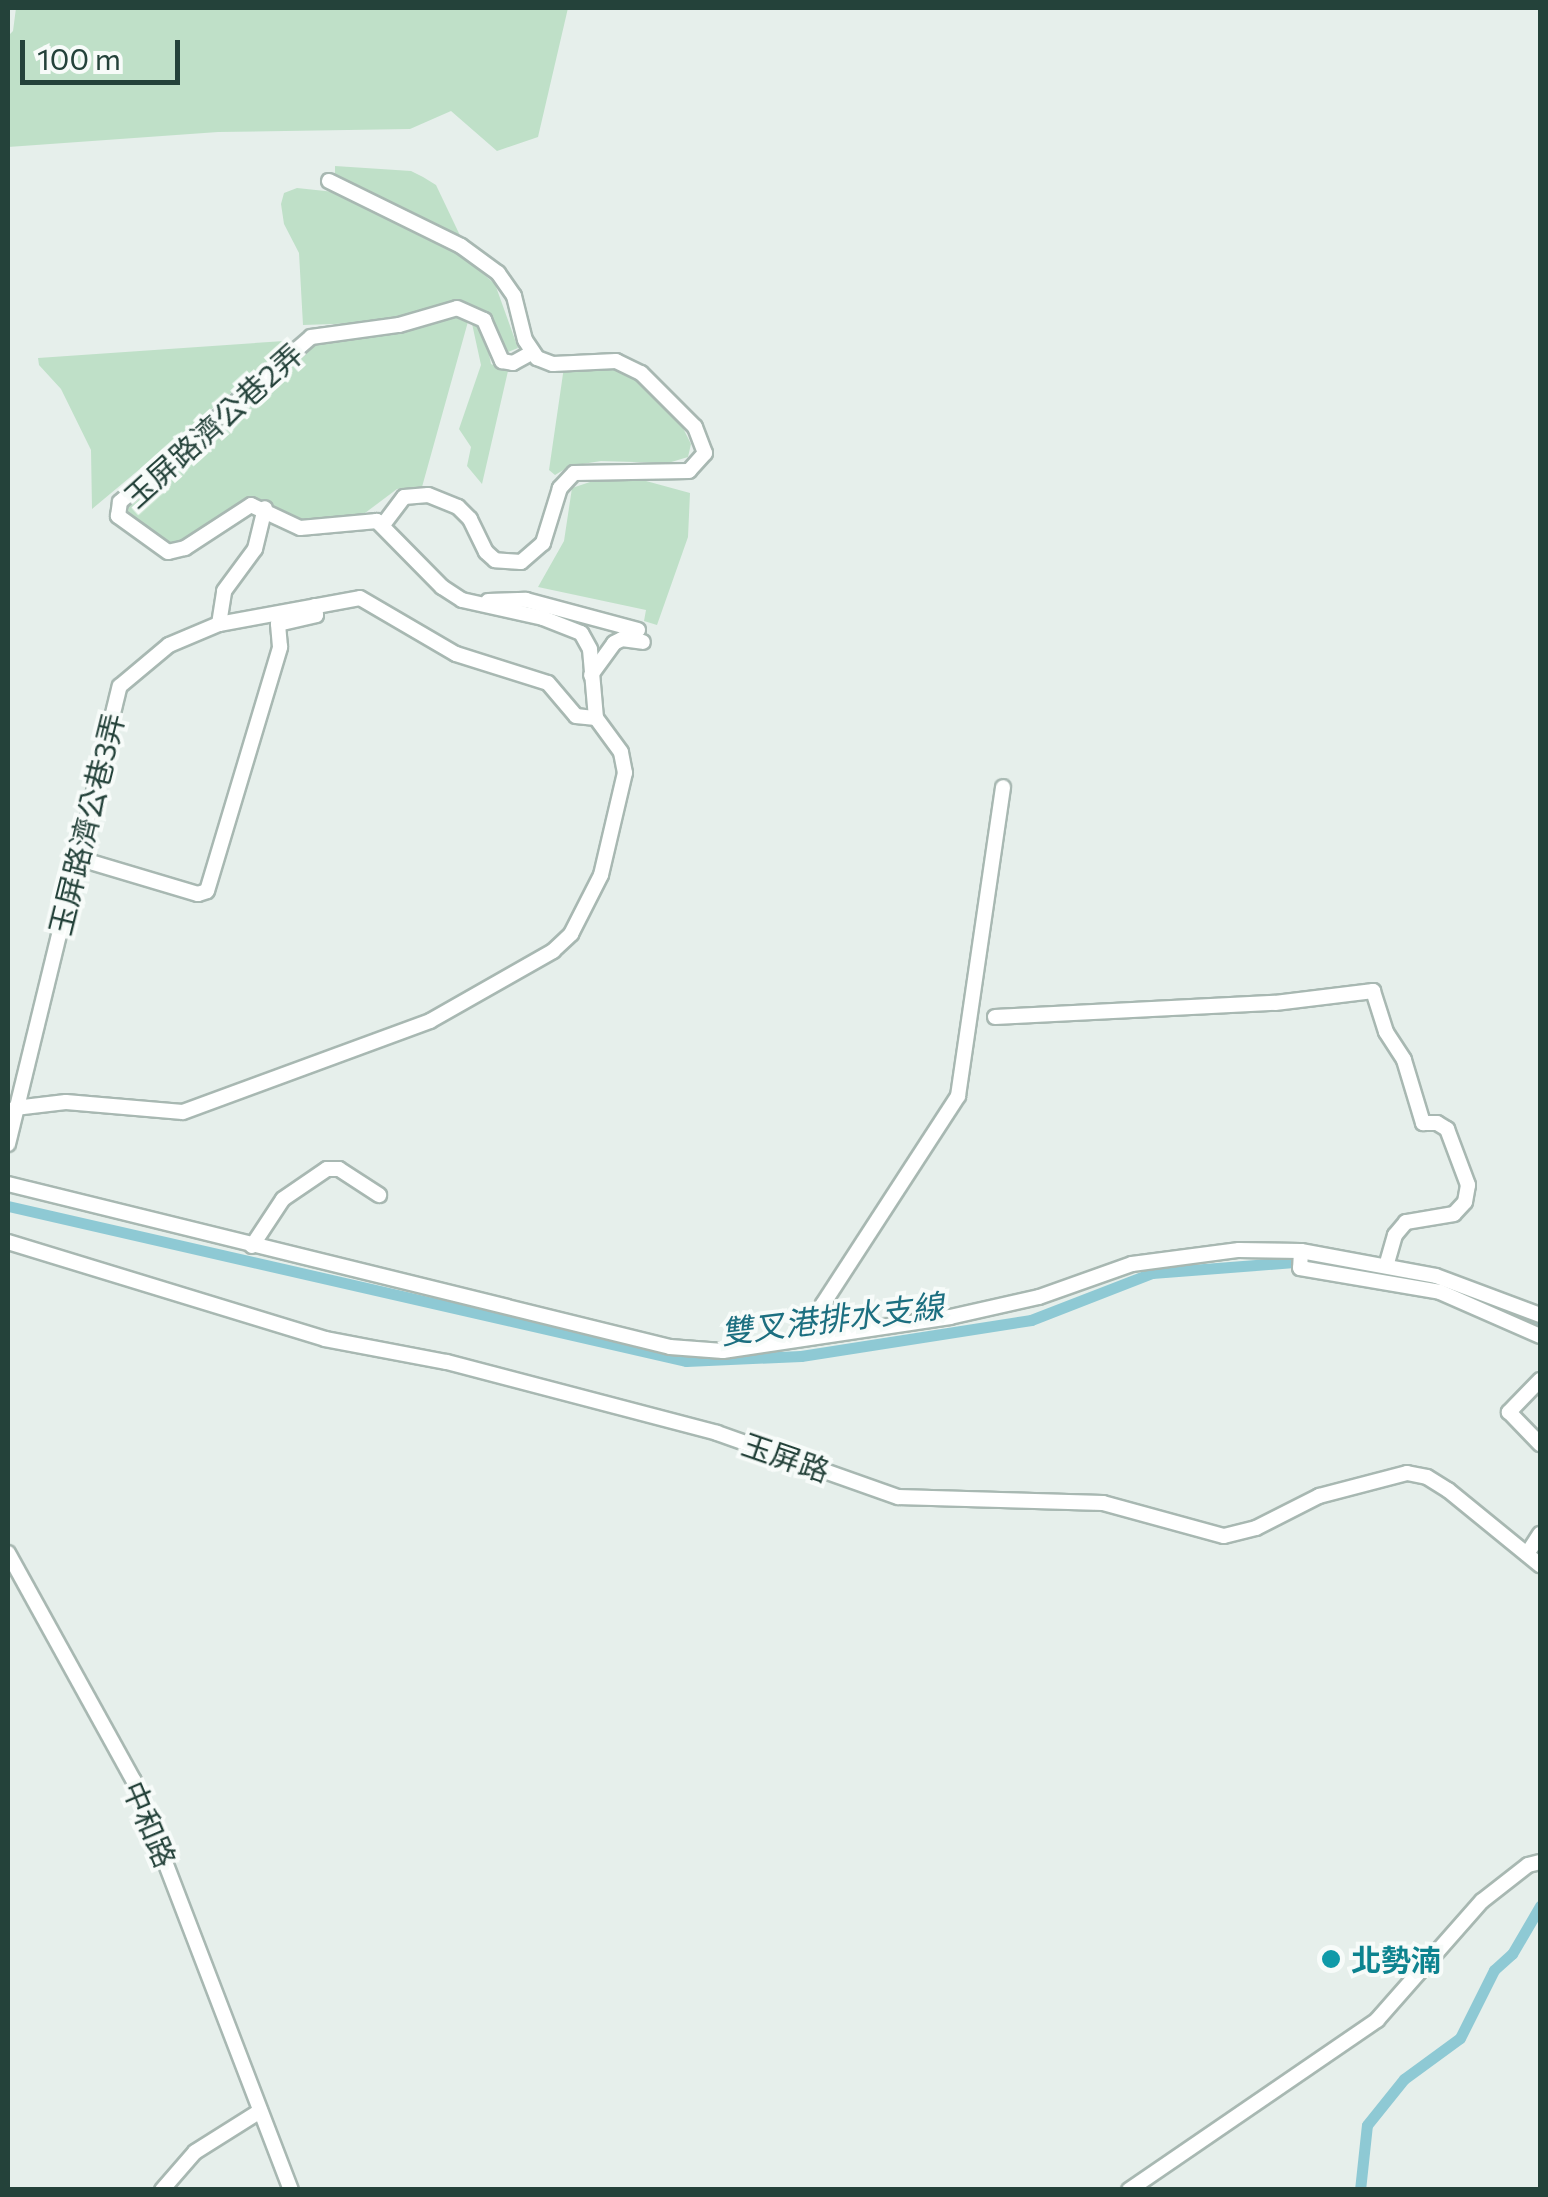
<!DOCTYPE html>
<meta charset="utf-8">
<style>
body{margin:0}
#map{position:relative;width:1548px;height:2197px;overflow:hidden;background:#e6efeb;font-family:Commissioner,"Noto Sans TC",sans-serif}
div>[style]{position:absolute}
.green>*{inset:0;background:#bfe0c8}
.canal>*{height:11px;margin:-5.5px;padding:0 5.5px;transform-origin:5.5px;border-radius:5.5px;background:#8ec9d4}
.roads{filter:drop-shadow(2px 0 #a8b8b2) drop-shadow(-2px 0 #a8b8b2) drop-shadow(0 2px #a8b8b2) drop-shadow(0 -2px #a8b8b2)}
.minor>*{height:14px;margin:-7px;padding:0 7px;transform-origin:7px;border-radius:7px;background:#fff}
.dots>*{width:28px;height:28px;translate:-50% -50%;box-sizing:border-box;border:5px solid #f7fbf9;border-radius:50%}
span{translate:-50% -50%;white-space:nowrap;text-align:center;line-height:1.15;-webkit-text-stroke:8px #f7fbf9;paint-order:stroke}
.street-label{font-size:30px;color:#24423a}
.culture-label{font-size:30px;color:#0d838f;font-weight:700}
.left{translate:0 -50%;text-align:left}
.water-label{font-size:32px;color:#1c6f80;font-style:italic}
.frame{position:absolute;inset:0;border:10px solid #24423a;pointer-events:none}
.scale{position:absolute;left:20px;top:40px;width:160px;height:45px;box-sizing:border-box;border:5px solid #24423a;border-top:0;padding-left:12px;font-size:30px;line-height:35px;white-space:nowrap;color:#24423a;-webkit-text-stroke:8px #f7fbf9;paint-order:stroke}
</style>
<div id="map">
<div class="green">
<div style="clip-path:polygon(16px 8px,568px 8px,538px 137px,497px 151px,451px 111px,410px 129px,218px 132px,8px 147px,8px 36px,13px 31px)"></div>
<div style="clip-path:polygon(335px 166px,411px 171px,423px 177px,436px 185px,465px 246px,335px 179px)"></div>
<div style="clip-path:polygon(297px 188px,344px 193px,456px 251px,495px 284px,518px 348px,503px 354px,469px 307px,393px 322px,303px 325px,299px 253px,284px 224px,281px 204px,284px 193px)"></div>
<div style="clip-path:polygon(449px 313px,469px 318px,422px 487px,397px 489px,357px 519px,306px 524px,270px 509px,227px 513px,172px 545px,163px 546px,122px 516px,120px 505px,299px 347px)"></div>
<div style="clip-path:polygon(471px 319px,486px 339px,491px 364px,508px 371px,482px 484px,467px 466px,471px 447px,459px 429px,481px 365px)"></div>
<div style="clip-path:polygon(284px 341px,287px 346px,92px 509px,91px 450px,61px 389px,39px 365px,38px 358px)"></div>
<div style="clip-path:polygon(615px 365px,633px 376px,683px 428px,691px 444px,688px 457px,668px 463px,601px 461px,570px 466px,555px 475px,549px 470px,564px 367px)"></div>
<div style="clip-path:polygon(602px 478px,635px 478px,690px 493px,688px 537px,657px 625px,644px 621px,646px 610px,538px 587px,564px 541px,572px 488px)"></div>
</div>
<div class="canal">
<div style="left:8px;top:1206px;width:695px;rotate:12.88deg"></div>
<div style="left:686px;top:1361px;width:115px;rotate:-2.5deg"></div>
<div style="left:801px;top:1356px;width:233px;rotate:-8.9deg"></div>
<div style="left:1031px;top:1320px;width:130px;rotate:-21.2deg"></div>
<div style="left:1152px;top:1273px;width:155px;rotate:-4.4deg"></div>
<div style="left:1307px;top:1261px;width:54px;rotate:8.6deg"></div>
<div style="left:1413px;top:1277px;width:42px;rotate:16.7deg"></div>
<div style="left:1494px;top:1305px;width:50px;rotate:22.4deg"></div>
<div style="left:1360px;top:2190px;width:65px;rotate:-83.9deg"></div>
<div style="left:1367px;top:2125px;width:59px;rotate:-51.2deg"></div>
<div style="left:1404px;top:2079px;width:69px;rotate:-36.2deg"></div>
<div style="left:1460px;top:2038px;width:76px;rotate:-63.4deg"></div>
<div style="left:1494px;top:1970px;width:24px;rotate:-42deg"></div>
<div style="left:1512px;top:1954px;width:56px;rotate:-59.7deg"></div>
</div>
<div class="roads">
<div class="minor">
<div style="left:329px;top:181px;width:147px;rotate:26.2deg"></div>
<div style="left:461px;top:246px;width:46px;rotate:36.1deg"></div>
<div style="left:498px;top:273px;width:28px;rotate:55deg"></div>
<div style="left:514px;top:296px;width:45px;rotate:76deg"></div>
<div style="left:525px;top:340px;width:22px;rotate:56deg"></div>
<div style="left:537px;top:358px;width:17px;rotate:21deg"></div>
<div style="left:553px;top:364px;width:63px;rotate:-2.7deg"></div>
<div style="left:616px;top:361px;width:28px;rotate:26deg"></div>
<div style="left:641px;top:373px;width:76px;rotate:45deg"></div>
<div style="left:695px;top:427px;width:28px;rotate:69deg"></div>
<div style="left:705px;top:453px;width:24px;rotate:132deg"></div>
<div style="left:689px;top:471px;width:115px;rotate:179deg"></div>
<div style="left:574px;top:473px;width:21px;rotate:133deg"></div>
<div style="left:560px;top:488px;width:58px;rotate:107.2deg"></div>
<div style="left:543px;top:543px;width:29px;rotate:139deg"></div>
<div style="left:521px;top:562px;width:26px;rotate:-176deg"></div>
<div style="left:495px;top:560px;width:12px;rotate:-138deg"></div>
<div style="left:486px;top:552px;width:37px;rotate:-116deg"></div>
<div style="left:470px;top:519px;width:17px;rotate:-135deg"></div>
<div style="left:458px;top:507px;width:32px;rotate:-158deg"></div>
<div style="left:428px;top:495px;width:24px;rotate:175deg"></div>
<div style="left:404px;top:497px;width:34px;rotate:127deg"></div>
<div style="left:488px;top:601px;width:38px;rotate:-2deg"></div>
<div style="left:526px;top:600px;width:116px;rotate:15deg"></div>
<div style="left:219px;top:624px;width:143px;rotate:-10.4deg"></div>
<div style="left:360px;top:598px;width:111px;rotate:30.3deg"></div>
<div style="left:456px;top:654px;width:96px;rotate:17.5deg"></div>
<div style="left:548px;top:683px;width:43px;rotate:49.7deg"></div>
<div style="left:576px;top:716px;width:20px;rotate:6deg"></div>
<div style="left:591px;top:675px;width:39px;rotate:-54deg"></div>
<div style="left:614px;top:643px;width:9px;rotate:-27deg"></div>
<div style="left:622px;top:639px;width:21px;rotate:8deg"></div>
<div style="left:77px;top:858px;width:126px;rotate:16.6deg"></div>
<div style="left:198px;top:894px;width:9px;rotate:-18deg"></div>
<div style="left:207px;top:891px;width:255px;rotate:-73.3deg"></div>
<div style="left:280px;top:647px;width:23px;rotate:-95deg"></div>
<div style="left:278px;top:624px;width:39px;rotate:-13deg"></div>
<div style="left:316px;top:615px;width:9px;rotate:-96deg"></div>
<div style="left:995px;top:1017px;width:280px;rotate:-2.9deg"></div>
<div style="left:1275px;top:1003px;width:99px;rotate:-7deg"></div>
<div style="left:1373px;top:991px;width:43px;rotate:72.4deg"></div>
<div style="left:1386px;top:1032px;width:33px;rotate:57deg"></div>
<div style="left:1404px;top:1060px;width:66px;rotate:73.2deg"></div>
<div style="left:1423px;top:1123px;width:14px"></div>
<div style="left:1437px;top:1123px;width:12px;rotate:31deg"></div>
<div style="left:1447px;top:1129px;width:60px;rotate:69.4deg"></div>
<div style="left:1468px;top:1185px;width:17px;rotate:100deg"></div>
<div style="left:1465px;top:1202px;width:16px;rotate:133deg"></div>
<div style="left:1454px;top:1214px;width:49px;rotate:170.5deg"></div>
<div style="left:1406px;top:1222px;width:17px;rotate:130deg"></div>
<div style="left:1395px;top:1235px;width:32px;rotate:106deg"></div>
<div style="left:15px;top:1108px;width:51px;rotate:-6.7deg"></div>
<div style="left:66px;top:1102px;width:117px;rotate:4.9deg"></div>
<div style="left:183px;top:1112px;width:263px;rotate:-20.2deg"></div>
<div style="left:430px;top:1021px;width:142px;rotate:-29.6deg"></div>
<div style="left:553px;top:951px;width:25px;rotate:-43deg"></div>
<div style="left:571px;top:934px;width:66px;rotate:-63deg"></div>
<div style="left:601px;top:875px;width:105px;rotate:-76.8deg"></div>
<div style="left:625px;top:773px;width:21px;rotate:-101deg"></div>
<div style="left:621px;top:752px;width:42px;rotate:-126.3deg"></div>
<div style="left:596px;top:718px;width:69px;rotate:-95deg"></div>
<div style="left:590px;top:649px;width:18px;rotate:-119deg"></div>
<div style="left:581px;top:633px;width:41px;rotate:-158.5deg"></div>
<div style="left:543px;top:618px;width:83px;rotate:-167.5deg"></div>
<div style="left:462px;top:600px;width:24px;rotate:-147deg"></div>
<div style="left:442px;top:587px;width:93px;rotate:-134.6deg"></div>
<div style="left:377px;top:521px;width:77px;rotate:174.8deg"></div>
<div style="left:300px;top:528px;width:54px;rotate:-154.9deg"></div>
<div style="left:251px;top:505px;width:79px;rotate:146.9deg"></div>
<div style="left:185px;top:548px;width:17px;rotate:167deg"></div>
<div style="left:168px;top:552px;width:62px;rotate:-144.2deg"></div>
<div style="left:118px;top:516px;width:14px;rotate:-82deg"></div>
<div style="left:120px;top:502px;width:252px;rotate:-40.8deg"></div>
<div style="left:311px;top:337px;width:89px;rotate:-7.8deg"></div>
<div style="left:399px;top:325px;width:60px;rotate:-16.3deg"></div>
<div style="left:457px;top:308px;width:30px;rotate:24deg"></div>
<div style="left:484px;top:320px;width:45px;rotate:66.3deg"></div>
<div style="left:502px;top:361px;width:11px;rotate:10deg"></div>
<div style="left:513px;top:363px;width:21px;rotate:-29deg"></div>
<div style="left:8px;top:1144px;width:471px;rotate:-76.3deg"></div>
<div style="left:120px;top:686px;width:64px;rotate:-39.9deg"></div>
<div style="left:169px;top:645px;width:54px;rotate:-22.8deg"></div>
<div style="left:219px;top:624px;width:33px;rotate:-81deg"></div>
<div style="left:224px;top:591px;width:52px;rotate:-53.6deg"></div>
<div style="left:255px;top:549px;width:42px;rotate:-76.3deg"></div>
<div style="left:8px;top:1184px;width:682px;rotate:13.83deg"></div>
<div style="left:670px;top:1347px;width:53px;rotate:4.3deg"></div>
<div style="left:723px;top:1351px;width:230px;rotate:-8.5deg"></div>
<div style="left:950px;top:1317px;width:91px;rotate:-12.7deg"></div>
<div style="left:1039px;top:1297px;width:99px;rotate:-19.5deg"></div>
<div style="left:1132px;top:1264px;width:108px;rotate:-7.5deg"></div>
<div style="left:1239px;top:1250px;width:62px;rotate:0.9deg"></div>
<div style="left:1301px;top:1251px;width:137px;rotate:10.5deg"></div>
<div style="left:1436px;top:1276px;width:111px;rotate:20.6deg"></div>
<div style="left:8px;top:1242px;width:332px;rotate:17deg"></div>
<div style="left:325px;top:1339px;width:124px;rotate:10.7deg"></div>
<div style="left:447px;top:1362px;width:279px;rotate:14.7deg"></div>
<div style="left:717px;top:1433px;width:192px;rotate:19.5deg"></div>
<div style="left:898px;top:1497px;width:205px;rotate:1.7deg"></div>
<div style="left:1103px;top:1503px;width:125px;rotate:15.3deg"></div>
<div style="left:1224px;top:1536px;width:33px;rotate:-14deg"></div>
<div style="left:1256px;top:1528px;width:71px;rotate:-26.9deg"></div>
<div style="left:1319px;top:1496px;width:91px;rotate:-14.6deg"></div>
<div style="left:1407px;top:1473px;width:20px;rotate:11deg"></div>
<div style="left:1427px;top:1477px;width:25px;rotate:32deg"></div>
<div style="left:1448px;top:1490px;width:119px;rotate:39.2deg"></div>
<div style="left:252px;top:1246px;width:56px;rotate:-56.6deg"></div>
<div style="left:283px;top:1199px;width:53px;rotate:-34.3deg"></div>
<div style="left:327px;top:1169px;width:12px"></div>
<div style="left:339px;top:1169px;width:48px;rotate:33deg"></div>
<div style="left:1301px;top:1251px;width:17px;rotate:93deg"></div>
<div style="left:1300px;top:1268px;width:142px;rotate:9.7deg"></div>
<div style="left:1440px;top:1292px;width:109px;rotate:23.7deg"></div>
<div style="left:832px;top:1333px;width:18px;rotate:-124deg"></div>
<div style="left:822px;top:1318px;width:14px;rotate:-86deg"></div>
<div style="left:823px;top:1304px;width:248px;rotate:-57deg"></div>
<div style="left:958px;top:1096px;width:312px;rotate:-81.7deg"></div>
<div style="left:1540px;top:1380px;width:45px;rotate:134.1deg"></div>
<div style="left:1509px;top:1412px;width:45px;rotate:45.9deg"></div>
<div style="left:8px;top:1553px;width:260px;rotate:61.1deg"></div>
<div style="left:134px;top:1781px;width:438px;rotate:69deg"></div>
<div style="left:1527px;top:1554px;width:24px;rotate:-57deg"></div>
<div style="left:162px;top:2190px;width:50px;rotate:-49deg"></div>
<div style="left:195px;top:2152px;width:77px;rotate:-32.2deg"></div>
<div style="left:1129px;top:2190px;width:301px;rotate:-34.4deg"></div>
<div style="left:1377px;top:2020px;width:159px;rotate:-48.6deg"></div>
<div style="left:1482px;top:1901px;width:58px;rotate:-38deg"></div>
<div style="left:1528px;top:1865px;width:12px;rotate:-14deg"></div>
</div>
</div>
<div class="dots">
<div style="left:1331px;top:1959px;background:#0f9aa8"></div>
</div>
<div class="street-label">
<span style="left:213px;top:425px;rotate:-42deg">玉屏路濟公巷2弄</span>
<span style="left:86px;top:824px;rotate:-76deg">玉屏路濟公巷3弄</span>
<span style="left:786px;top:1457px;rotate:19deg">玉屏路</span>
<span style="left:150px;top:1824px;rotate:67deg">中和路</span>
</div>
<div class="culture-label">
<span class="left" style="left:1351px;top:1959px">北勢湳</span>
</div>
<div class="water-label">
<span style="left:832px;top:1318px;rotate:-7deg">雙叉港排水支線</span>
</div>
<div class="frame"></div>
<div class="scale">100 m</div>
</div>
